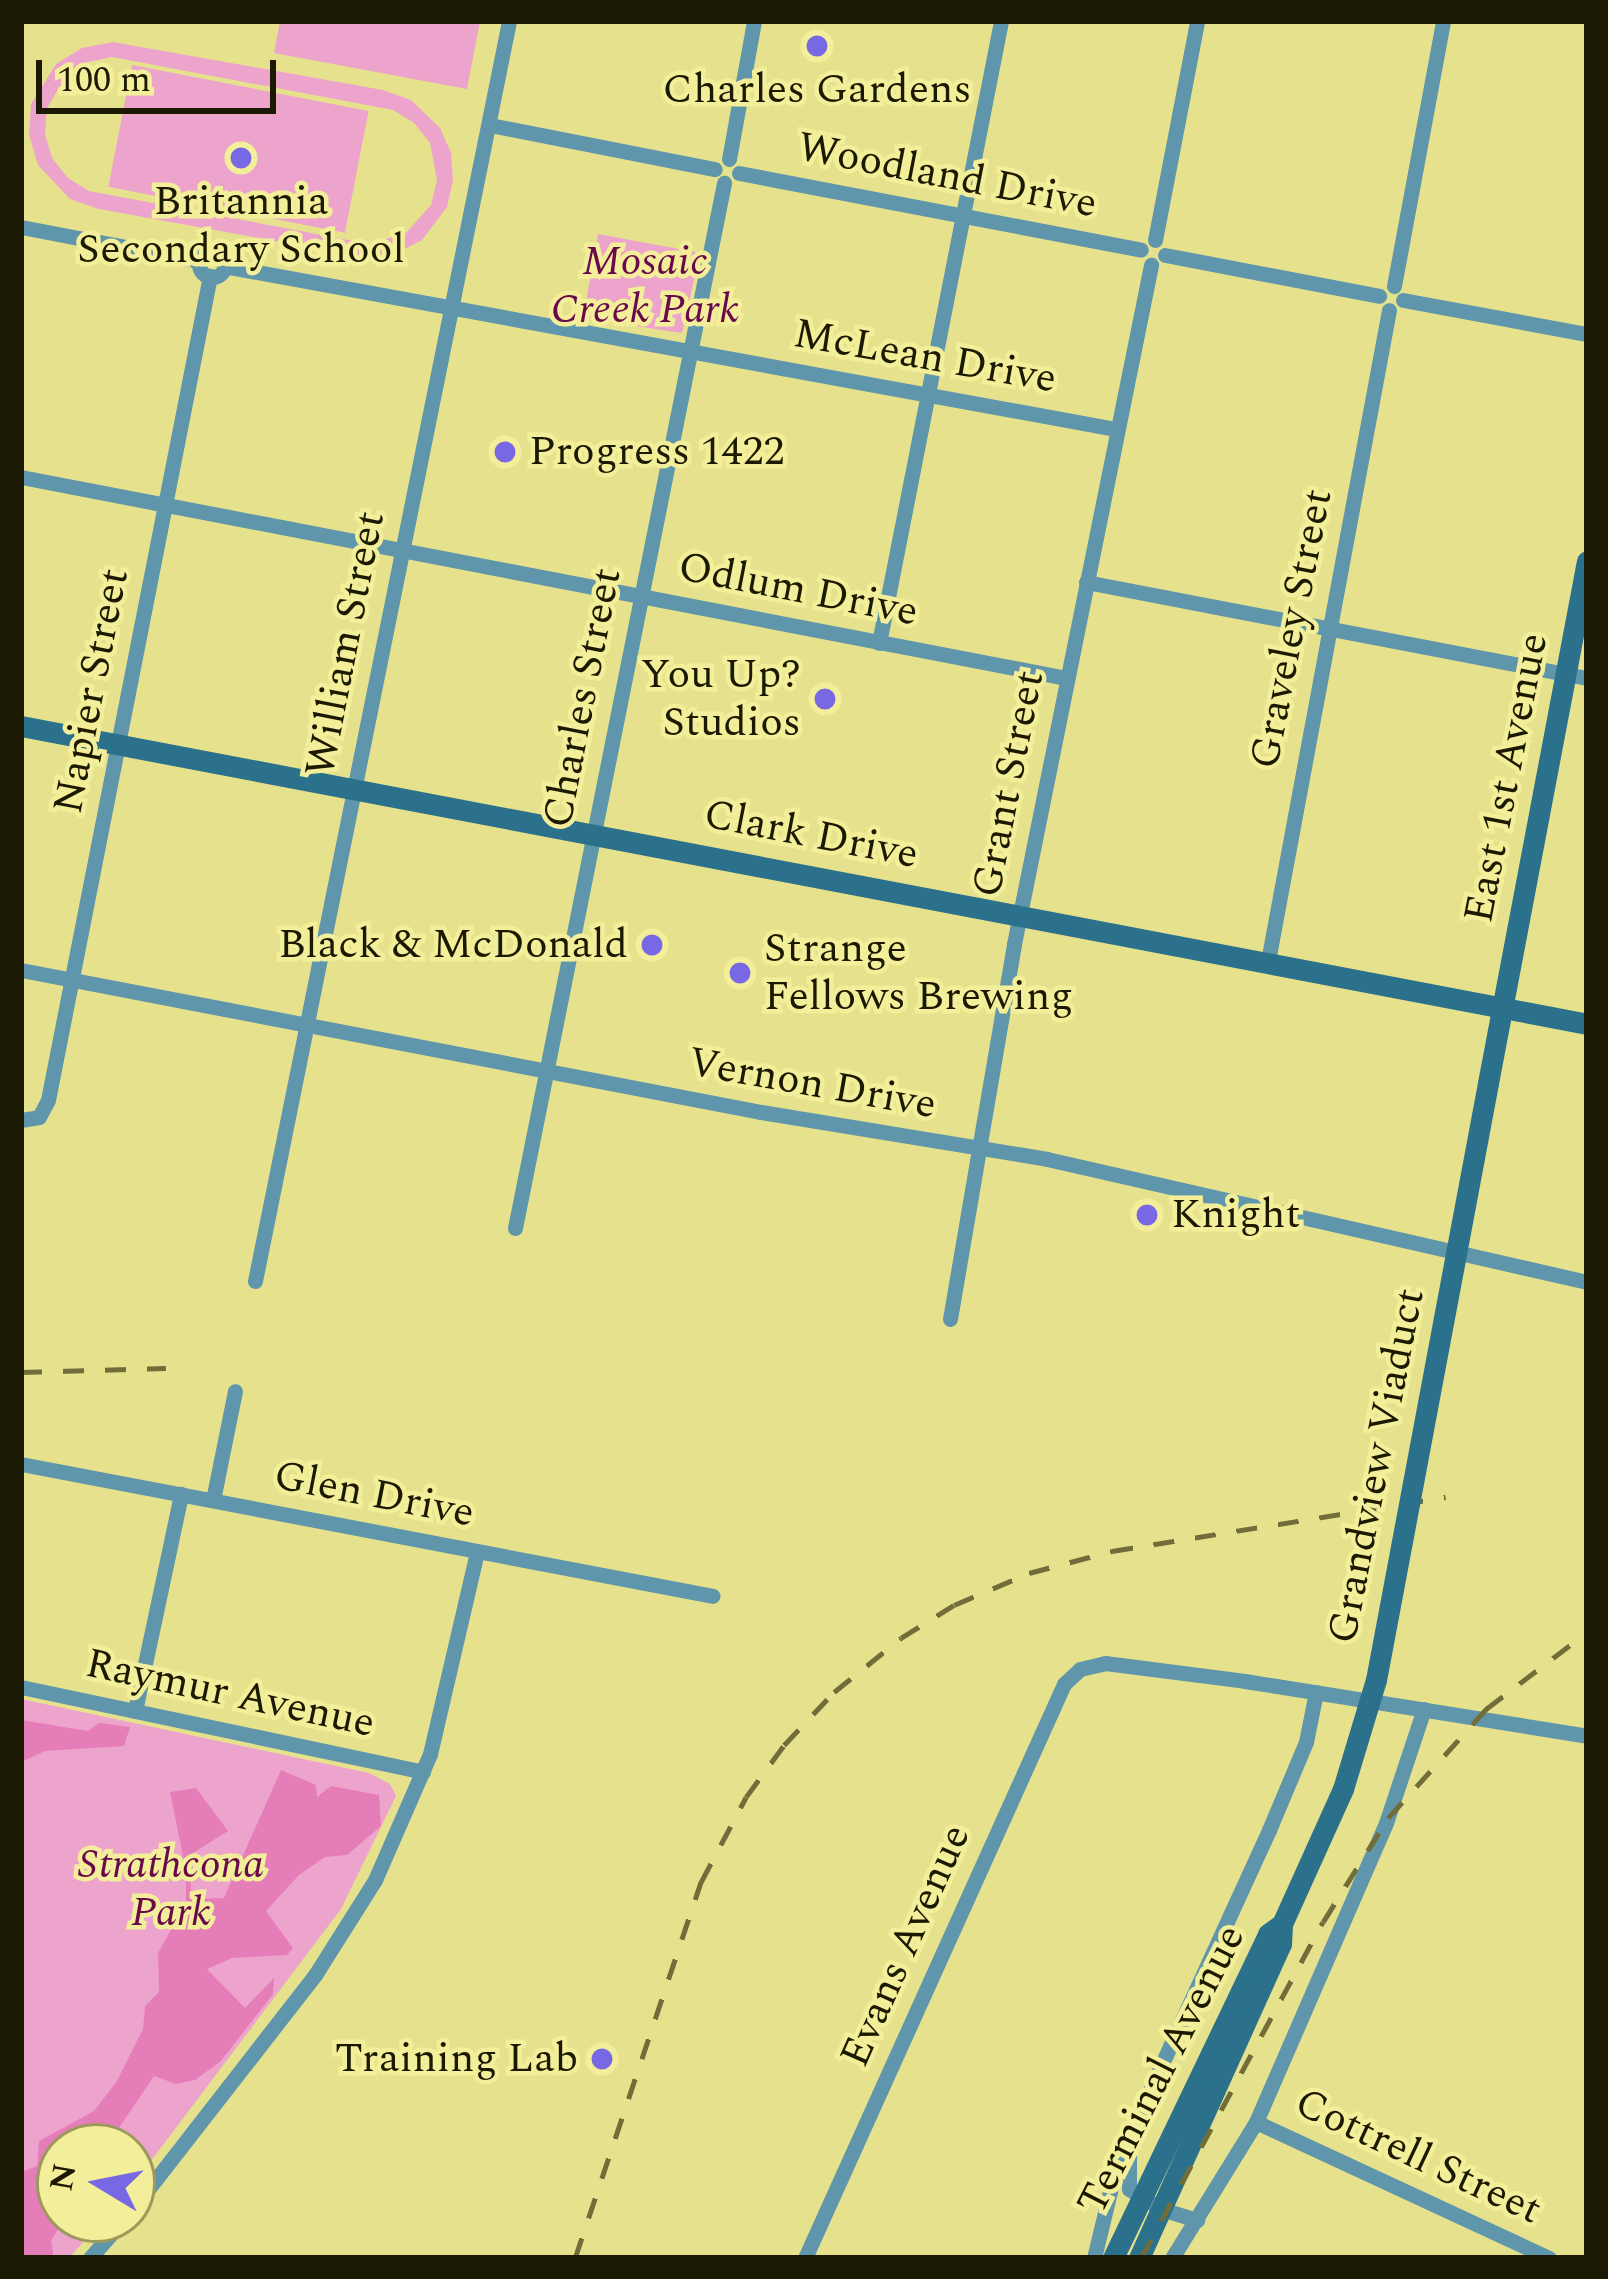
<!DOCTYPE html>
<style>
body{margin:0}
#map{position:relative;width:1608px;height:2279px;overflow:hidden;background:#e6e18c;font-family:Spectral,serif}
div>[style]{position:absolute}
.green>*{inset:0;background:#eda4cc;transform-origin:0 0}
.forest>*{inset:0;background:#e57db9}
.minor>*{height:15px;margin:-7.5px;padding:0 7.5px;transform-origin:7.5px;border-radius:7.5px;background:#6096ac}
.minor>.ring{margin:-7.5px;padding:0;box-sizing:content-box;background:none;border:15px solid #6096ac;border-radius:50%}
.secondary>*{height:21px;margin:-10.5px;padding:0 10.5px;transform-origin:10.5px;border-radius:10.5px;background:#2b718b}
.rail>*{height:4.5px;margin-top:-2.25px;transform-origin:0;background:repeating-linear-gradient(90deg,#706d3b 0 21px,transparent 0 42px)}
.secondary-bridge>*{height:21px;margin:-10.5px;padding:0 10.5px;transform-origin:10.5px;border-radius:10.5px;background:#2b718b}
.dots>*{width:33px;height:33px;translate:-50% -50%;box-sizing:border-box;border:6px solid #f3ee99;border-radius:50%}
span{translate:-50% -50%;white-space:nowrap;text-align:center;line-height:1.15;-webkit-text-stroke:9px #f3ee99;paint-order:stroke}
.poi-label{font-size:42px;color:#1b1901}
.left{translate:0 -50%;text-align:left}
.right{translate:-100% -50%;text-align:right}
.street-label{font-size:42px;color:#1b1901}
.park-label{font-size:42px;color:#69084b;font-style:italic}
.frame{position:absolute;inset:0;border:24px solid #1b1901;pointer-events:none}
.north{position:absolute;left:36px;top:2123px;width:120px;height:120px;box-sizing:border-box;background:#f3ee99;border:3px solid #9d995c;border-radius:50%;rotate:280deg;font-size:33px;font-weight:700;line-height:48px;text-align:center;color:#1b1901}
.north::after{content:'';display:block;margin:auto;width:42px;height:54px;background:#7968e4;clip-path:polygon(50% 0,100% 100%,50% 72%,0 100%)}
.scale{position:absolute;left:36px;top:60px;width:240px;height:54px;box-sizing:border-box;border:6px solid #1b1901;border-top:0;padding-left:15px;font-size:36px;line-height:42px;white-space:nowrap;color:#1b1901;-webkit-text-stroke:9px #f3ee99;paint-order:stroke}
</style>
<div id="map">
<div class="green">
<div style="clip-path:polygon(280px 21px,480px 21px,467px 89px,274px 53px)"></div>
<div style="clip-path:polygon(evenodd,113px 42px,383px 90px,411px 100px,440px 128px,451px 153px,453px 180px,447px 207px,422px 240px,397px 253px,370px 258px,99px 209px,70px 199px,38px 165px,29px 135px,31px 104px,56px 64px,82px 48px,113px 42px,112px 57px,393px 110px,414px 123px,430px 143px,437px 180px,431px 205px,406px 233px,369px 244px,89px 191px,68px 178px,52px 158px,45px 134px,47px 108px,66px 76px,88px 62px,112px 57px)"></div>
<div style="left:132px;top:65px;width:241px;height:124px;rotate:11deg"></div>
<div style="clip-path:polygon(598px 234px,700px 253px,682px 333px,589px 319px,585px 308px)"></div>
<div style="clip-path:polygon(21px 1699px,369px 1773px,390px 1784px,396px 1796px,341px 1909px,132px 2186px,132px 2147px,60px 2147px,60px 2219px,104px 2219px,69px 2258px,21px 2258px)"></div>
</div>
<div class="forest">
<div style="clip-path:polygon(21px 1720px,88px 1731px,99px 1723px,130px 1727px,124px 1746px,45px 1751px,21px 1762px)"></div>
<div style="clip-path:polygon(281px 1770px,316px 1785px,317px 1797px,331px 1786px,379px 1795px,381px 1826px,347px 1855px,325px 1857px,299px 1875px,266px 1911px,293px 1948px,287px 1955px,232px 1958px,207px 1969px,245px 2008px,274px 1978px,273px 1994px,221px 2061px,195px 2080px,176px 2084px,154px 2076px,106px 2147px,60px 2147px,64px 2219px,51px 2241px,54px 2258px,21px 2258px,21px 2172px,37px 2166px,39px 2141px,94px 2111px,117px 2081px,143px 2029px,145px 2006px,159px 1992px,158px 1953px,186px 1903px,186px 1871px,170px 1792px,196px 1788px,228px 1831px,188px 1856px,192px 1899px,224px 1898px)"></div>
</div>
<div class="minor">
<div style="left:490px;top:125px;width:229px;rotate:11.1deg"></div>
<div style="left:729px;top:159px;width:140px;rotate:-79.7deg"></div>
<div style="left:739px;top:173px;width:409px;rotate:10.8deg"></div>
<div style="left:21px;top:227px;width:181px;rotate:10.8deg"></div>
<div style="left:1155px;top:240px;width:223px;rotate:-79.1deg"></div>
<div class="ring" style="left:199px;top:251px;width:11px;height:11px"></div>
<div style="left:1165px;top:255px;width:218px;rotate:10.8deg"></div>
<div style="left:224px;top:266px;width:907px;rotate:10.36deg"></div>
<div style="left:1394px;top:286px;width:269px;rotate:-79.5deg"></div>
<div style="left:1403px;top:300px;width:187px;rotate:10.5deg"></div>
<div style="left:21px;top:477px;width:1065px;rotate:10.88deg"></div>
<div style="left:1086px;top:582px;width:510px;rotate:10.85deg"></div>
<div style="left:879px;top:643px;width:634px;rotate:-78.9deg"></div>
<div style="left:1268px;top:961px;width:662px;rotate:-79.47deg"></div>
<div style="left:21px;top:970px;width:754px;rotate:10.86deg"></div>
<div style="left:761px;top:1112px;width:290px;rotate:9.3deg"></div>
<div style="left:1047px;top:1159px;width:554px;rotate:12.83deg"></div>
<div style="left:21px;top:1120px;width:18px;rotate:-9deg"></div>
<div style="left:39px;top:1117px;width:19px;rotate:-62deg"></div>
<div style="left:48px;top:1100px;width:840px;rotate:-78.88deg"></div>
<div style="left:515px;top:1228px;width:1066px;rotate:-78.69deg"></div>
<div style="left:255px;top:1281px;width:1285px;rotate:-78.6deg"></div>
<div style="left:950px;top:1319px;width:380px;rotate:-80.3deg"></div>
<div style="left:1014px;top:944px;width:693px;rotate:-78.59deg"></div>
<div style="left:21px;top:1464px;width:704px;rotate:10.8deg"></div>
<div style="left:213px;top:1500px;width:111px;rotate:-78.6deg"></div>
<div style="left:21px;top:1687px;width:411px;rotate:11.9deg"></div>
<div style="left:135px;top:1711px;width:222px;rotate:-78deg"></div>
<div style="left:1256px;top:2122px;width:323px;rotate:24.9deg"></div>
<div style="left:1129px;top:2150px;width:39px;rotate:90deg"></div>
<div style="left:1129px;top:2189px;width:38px;rotate:32deg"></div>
<div style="left:1161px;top:2209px;width:38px;rotate:17deg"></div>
<div style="left:132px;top:2210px;width:298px;rotate:-52.1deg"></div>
<div style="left:315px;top:1975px;width:112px;rotate:-57.7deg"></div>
<div style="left:375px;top:1880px;width:137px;rotate:-66.4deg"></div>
<div style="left:430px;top:1754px;width:207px;rotate:-76.9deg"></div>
<div style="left:90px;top:2258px;width:52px;rotate:-48.9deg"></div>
<div style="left:805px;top:2258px;width:630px;rotate:-65.71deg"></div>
<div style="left:1064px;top:1684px;width:22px;rotate:-43deg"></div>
<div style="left:1080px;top:1669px;width:26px;rotate:-13deg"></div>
<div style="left:1105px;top:1663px;width:141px;rotate:7.3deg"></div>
<div style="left:1245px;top:1681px;width:346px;rotate:9.1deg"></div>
<div style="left:1094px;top:2258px;width:119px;rotate:-76.4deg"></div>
<div style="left:1122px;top:2142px;width:33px;rotate:-59deg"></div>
<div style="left:1139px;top:2114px;width:312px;rotate:-65.4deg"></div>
<div style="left:1269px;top:1830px;width:95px;rotate:-67.2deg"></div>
<div style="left:1306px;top:1742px;width:51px;rotate:-78.7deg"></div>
<div style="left:1172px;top:2258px;width:160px;rotate:-58.3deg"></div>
<div style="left:1256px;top:2122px;width:326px;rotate:-66.5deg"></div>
<div style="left:1386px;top:1823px;width:120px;rotate:-71.6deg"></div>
</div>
<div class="secondary">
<div style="left:21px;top:726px;width:1594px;rotate:10.77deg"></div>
<div style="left:1488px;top:1083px;width:531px;rotate:-79.26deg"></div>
<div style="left:1113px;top:2258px;width:359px;rotate:-64.4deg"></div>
<div style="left:1268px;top:1934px;width:17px;rotate:-36deg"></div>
<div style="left:1139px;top:2258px;width:345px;rotate:-65.7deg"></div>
<div style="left:1281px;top:1944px;width:20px;rotate:-87deg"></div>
</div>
<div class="rail">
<div style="left:21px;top:1372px;width:145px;rotate:-1.6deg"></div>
<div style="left:575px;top:2258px;width:397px;rotate:-71.5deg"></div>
<div style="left:701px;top:1882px;width:96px;rotate:-62.1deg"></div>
<div style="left:746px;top:1797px;width:64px;rotate:-53.8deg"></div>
<div style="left:784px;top:1745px;width:73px;rotate:-46.7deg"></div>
<div style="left:834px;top:1692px;width:86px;rotate:-38.9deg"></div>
<div style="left:901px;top:1638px;width:62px;rotate:-31.9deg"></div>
<div style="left:954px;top:1605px;width:82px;rotate:-23.1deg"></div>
<div style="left:1029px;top:1573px;width:86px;rotate:-14.8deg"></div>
<div style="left:1112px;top:1551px;width:338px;rotate:-9.2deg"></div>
<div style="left:1141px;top:2258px;width:382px;rotate:-61.6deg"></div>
<div style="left:1323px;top:1922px;width:123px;rotate:-58deg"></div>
<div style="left:1388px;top:1818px;width:147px;rotate:-48deg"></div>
<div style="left:1486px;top:1709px;width:127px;rotate:-37.3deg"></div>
</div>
<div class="secondary-bridge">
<div style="left:1282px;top:1924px;width:148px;rotate:-65.7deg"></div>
<div style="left:1343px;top:1789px;width:114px;rotate:-73.2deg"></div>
<div style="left:1376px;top:1680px;width:607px;rotate:-79.37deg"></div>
</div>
<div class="dots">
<div style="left:817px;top:46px;background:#7968e4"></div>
<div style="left:241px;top:158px;background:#7968e4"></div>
<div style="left:505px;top:452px;background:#7968e4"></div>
<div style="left:825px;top:699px;background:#7968e4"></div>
<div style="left:652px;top:945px;background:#7968e4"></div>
<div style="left:740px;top:973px;background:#7968e4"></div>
<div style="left:1147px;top:1215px;background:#7968e4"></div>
<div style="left:602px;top:2059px;background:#7968e4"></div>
</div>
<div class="poi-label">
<span style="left:817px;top:90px">Charles Gardens</span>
<span style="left:241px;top:226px">Britannia<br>Secondary School</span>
<span class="left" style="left:529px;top:452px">Progress 1422</span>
<span class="right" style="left:801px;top:699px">You Up?<br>Studios</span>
<span class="right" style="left:628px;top:945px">Black &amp; McDonald</span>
<span class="left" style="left:764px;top:973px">Strange<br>Fellows Brewing</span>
<span class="left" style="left:1171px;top:1215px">Knight</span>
<span class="right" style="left:578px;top:2059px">Training Lab</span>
</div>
<div class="street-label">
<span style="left:947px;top:176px;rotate:11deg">Woodland Drive</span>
<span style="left:925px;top:357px;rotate:10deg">McLean Drive</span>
<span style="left:798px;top:590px;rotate:11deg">Odlum Drive</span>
<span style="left:1292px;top:629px;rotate:-79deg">Graveley Street</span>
<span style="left:346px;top:644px;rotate:-79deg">William Street</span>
<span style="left:92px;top:691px;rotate:-79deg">Napier Street</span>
<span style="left:583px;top:698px;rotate:-79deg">Charles Street</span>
<span style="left:1507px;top:778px;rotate:-79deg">East 1st Avenue</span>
<span style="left:1009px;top:784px;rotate:-79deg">Grant Street</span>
<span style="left:811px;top:835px;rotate:11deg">Clark Drive</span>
<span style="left:812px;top:1084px;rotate:10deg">Vernon Drive</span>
<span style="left:1377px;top:1466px;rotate:-79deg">Grandview Viaduct</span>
<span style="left:374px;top:1495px;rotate:11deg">Glen Drive</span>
<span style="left:230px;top:1694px;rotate:12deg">Raymur Avenue</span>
<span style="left:906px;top:1946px;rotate:-66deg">Evans Avenue</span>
<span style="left:1162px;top:2070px;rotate:-63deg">Terminal Avenue</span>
<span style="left:1418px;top:2157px;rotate:25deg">Cottrell Street</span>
</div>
<div class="park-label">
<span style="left:645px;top:286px">Mosaic<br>Creek Park</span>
<span style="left:171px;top:1889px">Strathcona<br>Park</span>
</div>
<div class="frame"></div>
<div class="north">N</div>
<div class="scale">100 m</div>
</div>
